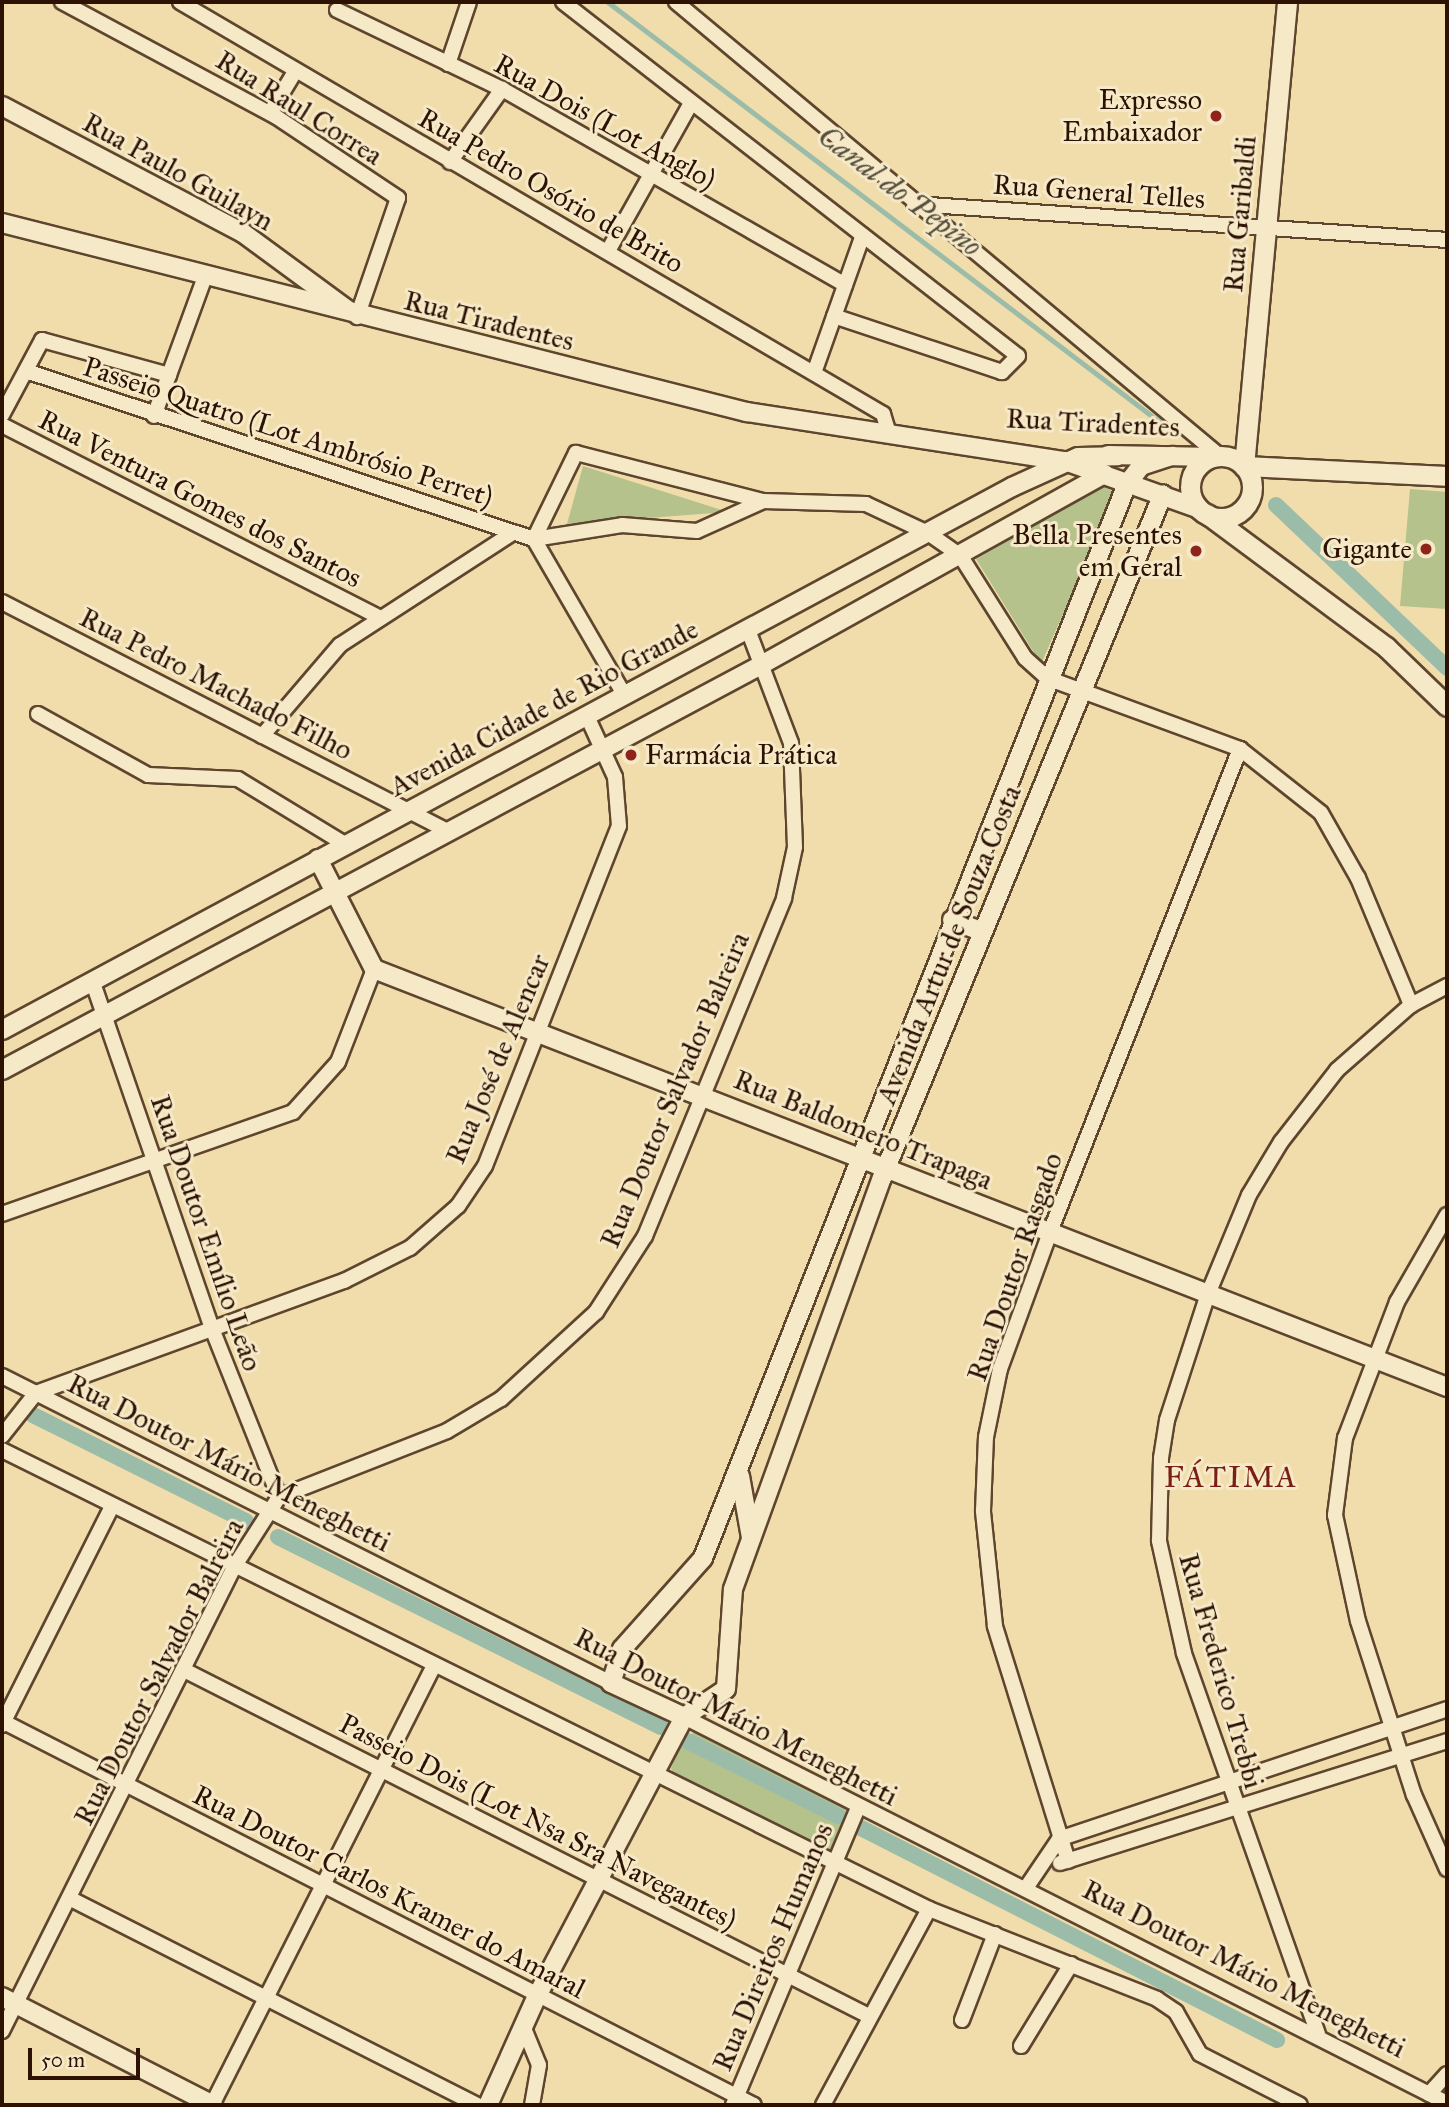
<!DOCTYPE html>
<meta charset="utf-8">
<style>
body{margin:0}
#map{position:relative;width:1449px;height:2107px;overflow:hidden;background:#f1ddab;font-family:"IM FELL Great Primer",serif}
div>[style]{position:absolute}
.green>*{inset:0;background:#b6c28c}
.stream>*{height:4.5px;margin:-2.25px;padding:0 2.25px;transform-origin:2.25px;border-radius:2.25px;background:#9bbca9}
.canal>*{height:16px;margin:-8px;padding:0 8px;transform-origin:8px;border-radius:8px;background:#9bbca9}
.roads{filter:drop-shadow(2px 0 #5e452e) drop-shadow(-2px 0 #5e452e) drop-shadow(0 2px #5e452e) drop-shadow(0 -2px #5e452e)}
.minor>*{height:14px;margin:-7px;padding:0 7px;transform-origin:7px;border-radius:7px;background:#f6e9c8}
.tertiary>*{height:18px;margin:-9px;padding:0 9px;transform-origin:9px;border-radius:9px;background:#f6e9c8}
.secondary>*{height:19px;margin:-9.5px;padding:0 9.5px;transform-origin:9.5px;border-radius:9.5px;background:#f6e9c8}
.secondary>.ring{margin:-9.5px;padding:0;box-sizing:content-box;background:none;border:19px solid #f6e9c8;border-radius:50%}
.dots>*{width:19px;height:19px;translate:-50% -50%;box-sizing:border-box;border:4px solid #f6e9c8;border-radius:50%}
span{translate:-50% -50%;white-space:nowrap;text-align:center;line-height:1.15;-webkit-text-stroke:6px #f6e9c8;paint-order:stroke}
.poi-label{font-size:28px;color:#2d1204}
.right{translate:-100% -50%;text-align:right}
.left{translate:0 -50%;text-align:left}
.street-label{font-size:28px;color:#2d1204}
.water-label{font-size:30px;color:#544e3e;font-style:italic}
.neighbourhood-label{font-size:30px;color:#7a1f14;letter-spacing:2px}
.frame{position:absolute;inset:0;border:4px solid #2d1204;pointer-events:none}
.scale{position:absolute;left:28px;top:2048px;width:112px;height:32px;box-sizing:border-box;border:4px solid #2d1204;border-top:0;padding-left:9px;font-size:21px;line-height:24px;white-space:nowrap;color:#2d1204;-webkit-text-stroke:5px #f6e9c8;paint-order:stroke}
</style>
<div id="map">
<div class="green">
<div style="clip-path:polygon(583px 466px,728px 512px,567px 524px)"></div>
<div style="clip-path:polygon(1101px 484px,1116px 494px,1041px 664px,976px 559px)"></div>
<div style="clip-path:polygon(1410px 489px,1447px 492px,1447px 609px,1400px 606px)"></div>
<div style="clip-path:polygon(695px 1732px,845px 1808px,848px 1816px,832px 1850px,674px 1776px,671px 1768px,684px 1737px)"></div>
</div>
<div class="stream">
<div style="left:608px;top:2px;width:694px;rotate:37.27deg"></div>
</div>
<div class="canal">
<div style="left:1276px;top:505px;width:236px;rotate:43.6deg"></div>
<div style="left:33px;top:1415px;width:238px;rotate:26.5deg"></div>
<div style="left:278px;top:1537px;width:427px;rotate:26.4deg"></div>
<div style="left:687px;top:1741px;width:169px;rotate:26.4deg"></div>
<div style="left:861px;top:1828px;width:467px;rotate:27deg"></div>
</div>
<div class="roads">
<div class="minor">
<div style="left:62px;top:2px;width:242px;rotate:28.2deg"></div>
<div style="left:275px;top:116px;width:148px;rotate:33.7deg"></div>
<div style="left:398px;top:198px;width:126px;rotate:109deg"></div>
<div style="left:180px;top:2px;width:815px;rotate:30.37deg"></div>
<div style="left:883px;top:414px;width:17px;rotate:73deg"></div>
<div style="left:563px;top:2px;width:576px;rotate:37.88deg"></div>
<div style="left:1018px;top:356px;width:23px;rotate:135deg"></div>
<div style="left:1002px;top:372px;width:177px;rotate:-161.6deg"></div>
<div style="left:676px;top:2px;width:709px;rotate:39.85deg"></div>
<div style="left:337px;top:10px;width:183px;rotate:25.6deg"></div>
<div style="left:502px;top:89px;width:395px;rotate:29.7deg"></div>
<div style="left:448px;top:64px;width:65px;rotate:-71.3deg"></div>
<div style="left:270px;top:113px;width:50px;rotate:-58.8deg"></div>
<div style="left:450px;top:162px;width:90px;rotate:-54.5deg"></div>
<div style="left:914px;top:204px;width:534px;rotate:3.86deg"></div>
<div style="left:608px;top:251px;width:170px;rotate:-60.7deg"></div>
<div style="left:26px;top:371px;width:535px;rotate:18.3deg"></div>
<div style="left:534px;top:539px;width:89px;rotate:-9deg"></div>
<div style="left:622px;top:525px;width:75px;rotate:4.6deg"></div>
<div style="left:697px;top:531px;width:72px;rotate:-24.4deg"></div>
<div style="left:814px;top:373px;width:146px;rotate:-70.5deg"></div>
<div style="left:2px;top:415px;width:85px;rotate:-61.9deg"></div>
<div style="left:42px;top:340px;width:132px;rotate:15.4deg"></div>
<div style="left:154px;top:416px;width:146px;rotate:-69.9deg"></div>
<div style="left:2px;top:425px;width:421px;rotate:27deg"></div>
<div style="left:534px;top:539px;width:96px;rotate:-64deg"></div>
<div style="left:576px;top:453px;width:193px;rotate:14.4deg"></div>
<div style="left:763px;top:501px;width:103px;rotate:1.7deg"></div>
<div style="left:866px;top:504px;width:68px;rotate:25.1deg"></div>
<div style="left:928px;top:533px;width:39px;rotate:35deg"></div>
<div style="left:960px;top:555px;width:122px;rotate:57.7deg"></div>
<div style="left:1025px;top:658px;width:30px;rotate:42deg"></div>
<div style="left:1047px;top:678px;width:206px;rotate:20.2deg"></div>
<div style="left:1240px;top:749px;width:103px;rotate:38.3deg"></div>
<div style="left:1321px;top:813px;width:75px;rotate:60.4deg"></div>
<div style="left:1358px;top:878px;width:138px;rotate:67.3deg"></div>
<div style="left:534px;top:539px;width:179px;rotate:59.9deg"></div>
<div style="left:2px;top:602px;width:498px;rotate:27.2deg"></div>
<div style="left:38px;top:714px;width:126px;rotate:29deg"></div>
<div style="left:148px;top:775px;width:90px;rotate:2.5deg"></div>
<div style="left:238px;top:779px;width:125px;rotate:31.3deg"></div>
<div style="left:262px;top:736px;width:120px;rotate:-49.4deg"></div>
<div style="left:340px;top:645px;width:207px;rotate:-33deg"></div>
<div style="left:93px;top:983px;width:363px;rotate:71deg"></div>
<div style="left:211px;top:1326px;width:184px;rotate:68.3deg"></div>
<div style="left:2px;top:1214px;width:308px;rotate:-19.3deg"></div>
<div style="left:293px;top:1112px;width:67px;rotate:-48deg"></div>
<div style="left:338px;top:1062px;width:100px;rotate:-68.8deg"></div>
<div style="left:1447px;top:1215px;width:100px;rotate:119.9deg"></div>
<div style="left:1397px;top:1302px;width:146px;rotate:110.9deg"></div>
<div style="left:1345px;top:1438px;width:78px;rotate:97.4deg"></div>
<div style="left:1335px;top:1515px;width:108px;rotate:77.8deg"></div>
<div style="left:1358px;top:1621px;width:183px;rotate:72.2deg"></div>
<div style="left:1414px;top:1795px;width:81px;rotate:66deg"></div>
<div style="left:2px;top:1376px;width:682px;rotate:26.75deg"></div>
<div style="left:2px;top:1436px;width:55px;rotate:-51.7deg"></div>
<div style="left:36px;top:1393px;width:328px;rotate:-20deg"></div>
<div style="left:344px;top:1281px;width:74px;rotate:-26.6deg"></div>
<div style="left:410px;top:1248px;width:64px;rotate:-41.2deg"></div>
<div style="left:458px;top:1206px;width:48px;rotate:-56deg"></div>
<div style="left:485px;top:1166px;width:365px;rotate:-68.5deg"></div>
<div style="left:619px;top:826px;width:49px;rotate:-94.7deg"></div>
<div style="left:615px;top:777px;width:67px;rotate:-114.7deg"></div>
<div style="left:2px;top:1450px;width:1034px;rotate:26.34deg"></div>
<div style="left:929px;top:1909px;width:245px;rotate:21.5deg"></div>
<div style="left:1157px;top:1999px;width:23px;rotate:34deg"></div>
<div style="left:1176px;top:2012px;width:48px;rotate:60.3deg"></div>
<div style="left:1200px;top:2054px;width:112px;rotate:27deg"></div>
<div style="left:186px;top:1671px;width:765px;rotate:26.8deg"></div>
<div style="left:684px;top:1717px;width:855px;rotate:26.83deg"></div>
<div style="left:2px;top:1721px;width:844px;rotate:27.05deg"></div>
<div style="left:2px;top:1725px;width:245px;rotate:-63.3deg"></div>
<div style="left:1068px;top:1861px;width:246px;rotate:-107.3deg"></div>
<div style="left:995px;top:1626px;width:116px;rotate:-96deg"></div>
<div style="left:983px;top:1511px;width:74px;rotate:-87.7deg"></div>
<div style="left:986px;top:1437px;width:69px;rotate:-78.4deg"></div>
<div style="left:1000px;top:1369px;width:146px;rotate:-69.9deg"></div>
<div style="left:1050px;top:1232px;width:519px;rotate:-68.53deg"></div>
<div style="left:1060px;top:1863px;width:406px;rotate:-17.5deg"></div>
<div style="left:1026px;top:1888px;width:59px;rotate:-56deg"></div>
<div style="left:1059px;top:1839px;width:409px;rotate:-18.5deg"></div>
<div style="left:71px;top:1899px;width:455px;rotate:26.9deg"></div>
<div style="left:962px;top:2020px;width:92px;rotate:-69deg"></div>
<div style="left:523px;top:2026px;width:42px;rotate:67.7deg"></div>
<div style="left:539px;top:2065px;width:41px;rotate:99.9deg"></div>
<div style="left:2px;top:2031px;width:519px;rotate:-63.43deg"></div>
<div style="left:234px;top:1567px;width:83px;rotate:-57.3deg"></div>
<div style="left:279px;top:1497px;width:180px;rotate:-21.4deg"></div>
<div style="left:447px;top:1431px;width:63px;rotate:-30.7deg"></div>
<div style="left:501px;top:1399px;width:129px;rotate:-42.5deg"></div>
<div style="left:596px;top:1312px;width:90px;rotate:-57.2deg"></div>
<div style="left:645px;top:1236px;width:365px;rotate:-67.6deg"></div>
<div style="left:784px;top:898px;width:52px;rotate:-77.8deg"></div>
<div style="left:795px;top:847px;width:104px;rotate:-92.2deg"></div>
<div style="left:791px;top:743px;width:121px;rotate:-110.8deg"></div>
<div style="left:1318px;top:2034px;width:404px;rotate:-109.4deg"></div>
<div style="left:1184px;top:1653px;width:115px;rotate:-102.6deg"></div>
<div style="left:1159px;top:1541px;width:83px;rotate:-88.6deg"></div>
<div style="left:1161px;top:1458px;width:38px;rotate:-81deg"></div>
<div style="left:1167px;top:1420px;width:133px;rotate:-72deg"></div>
<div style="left:1208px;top:1294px;width:107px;rotate:-67.5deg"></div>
<div style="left:1249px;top:1195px;width:62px;rotate:-58.9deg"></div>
<div style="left:1281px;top:1142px;width:91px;rotate:-52.1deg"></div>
<div style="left:1337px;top:1070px;width:98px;rotate:-41.3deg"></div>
<div style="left:1411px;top:1005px;width:41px;rotate:-27.8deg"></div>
<div style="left:1021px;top:2046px;width:96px;rotate:-58.6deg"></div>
<div style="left:1429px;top:2094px;width:27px;rotate:-48deg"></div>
<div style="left:212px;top:2105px;width:491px;rotate:-63.2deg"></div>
<div style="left:733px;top:2105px;width:322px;rotate:-67.2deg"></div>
<div style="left:823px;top:2105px;width:223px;rotate:-61.6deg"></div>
</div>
<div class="tertiary">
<div style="left:2px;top:106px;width:272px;rotate:27.8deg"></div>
<div style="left:243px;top:233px;width:130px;rotate:36.3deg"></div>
<div style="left:2px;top:223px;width:769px;rotate:14.24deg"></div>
<div style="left:747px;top:412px;width:322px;rotate:8.8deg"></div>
<div style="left:1065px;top:461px;width:143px;rotate:19.6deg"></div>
<div style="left:1108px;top:455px;width:107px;rotate:1.1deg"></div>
<div style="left:318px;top:859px;width:123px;rotate:63deg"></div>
<div style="left:374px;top:969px;width:1152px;rotate:21.28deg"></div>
<div style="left:952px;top:920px;width:33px;rotate:21deg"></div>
<div style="left:2px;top:1030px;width:1147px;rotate:-28.26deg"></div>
<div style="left:1012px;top:487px;width:72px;rotate:-24.4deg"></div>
<div style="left:1078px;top:457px;width:39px;rotate:-1deg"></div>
<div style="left:2px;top:1070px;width:860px;rotate:-28.08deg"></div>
<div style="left:761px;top:665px;width:393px;rotate:-29.1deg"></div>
<div style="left:740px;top:1476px;width:63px;rotate:79.9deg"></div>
<div style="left:684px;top:1717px;width:81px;rotate:-155deg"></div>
<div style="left:611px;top:1683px;width:36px;rotate:-72deg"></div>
<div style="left:622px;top:1649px;width:122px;rotate:-48.3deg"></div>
<div style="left:703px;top:1558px;width:1155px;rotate:-68.46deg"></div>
<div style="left:1127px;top:484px;width:23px;rotate:-52deg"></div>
<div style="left:1141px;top:466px;width:33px;rotate:-18deg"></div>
<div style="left:2px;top:1997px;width:237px;rotate:27.1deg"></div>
<div style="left:488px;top:2105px;width:120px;rotate:-65.8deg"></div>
<div style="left:537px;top:1996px;width:315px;rotate:-62.2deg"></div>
<div style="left:684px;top:1717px;width:50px;rotate:-33.7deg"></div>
<div style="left:726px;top:1689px;width:100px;rotate:-86deg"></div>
<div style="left:733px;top:1589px;width:437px;rotate:-70.1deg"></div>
<div style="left:882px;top:1178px;width:739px;rotate:-67.67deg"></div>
</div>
<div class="secondary">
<div class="ring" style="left:1190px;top:456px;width:43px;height:43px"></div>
<div style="left:1244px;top:466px;width:466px;rotate:-84.7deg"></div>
<div style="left:1244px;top:466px;width:203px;rotate:2.8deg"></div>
<div style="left:1207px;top:514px;width:223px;rotate:36.6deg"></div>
<div style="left:1386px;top:647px;width:85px;rotate:44deg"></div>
</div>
</div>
<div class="dots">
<div style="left:1216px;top:116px;background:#8f2418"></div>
<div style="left:1426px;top:549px;background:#8f2418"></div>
<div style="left:1196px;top:551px;background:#8f2418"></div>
<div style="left:631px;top:755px;background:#8f2418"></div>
</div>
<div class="poi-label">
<span class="right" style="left:1202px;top:116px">Expresso<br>Embaixador</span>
<span class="right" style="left:1182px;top:551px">Bella Presentes<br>em Geral</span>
<span class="right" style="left:1412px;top:549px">Gigante</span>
<span class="left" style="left:645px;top:755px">Farmácia Prática</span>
</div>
<div class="street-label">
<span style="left:299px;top:108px;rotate:32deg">Rua Raul Correa</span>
<span style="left:605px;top:122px;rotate:29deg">Rua Dois (Lot Anglo)</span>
<span style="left:178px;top:172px;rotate:29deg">Rua Paulo Guilayn</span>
<span style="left:551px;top:191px;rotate:30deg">Rua Pedro Osório de Brito</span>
<span style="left:1099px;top:192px;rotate:4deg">Rua General Telles</span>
<span style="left:1240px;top:214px;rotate:-85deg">Rua Garibaldi</span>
<span style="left:489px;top:321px;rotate:14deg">Rua Tiradentes</span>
<span style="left:1093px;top:423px;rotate:3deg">Rua Tiradentes</span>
<span style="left:288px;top:432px;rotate:18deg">Passeio Quatro (Lot Ambrósio Perret)</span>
<span style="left:200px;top:499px;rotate:27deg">Rua Ventura Gomes dos Santos</span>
<span style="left:216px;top:684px;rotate:27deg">Rua Pedro Machado Filho</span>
<span style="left:544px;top:708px;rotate:-28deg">Avenida Cidade de Rio Grande</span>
<span style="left:949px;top:945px;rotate:-68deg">Avenida Artur de Souza Costa</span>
<span style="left:498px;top:1059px;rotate:-67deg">Rua José de Alencar</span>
<span style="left:675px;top:1090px;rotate:-67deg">Rua Doutor Salvador Balreira</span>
<span style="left:863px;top:1130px;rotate:22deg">Rua Baldomero Trapaga</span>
<span style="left:206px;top:1233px;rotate:71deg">Rua Doutor Emílio Leão</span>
<span style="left:1015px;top:1267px;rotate:-71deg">Rua Doutor Rasgado</span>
<span style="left:229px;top:1463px;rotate:27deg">Rua Doutor Mário Meneghetti</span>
<span style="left:1221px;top:1671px;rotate:74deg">Rua Frederico Trebbi</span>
<span style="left:159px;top:1672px;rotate:-63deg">Rua Doutor Salvador Balreira</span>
<span style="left:736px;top:1717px;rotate:27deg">Rua Doutor Mário Meneghetti</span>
<span style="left:538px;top:1822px;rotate:27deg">Passeio Dois (Lot Nsa Sra Navegantes)</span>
<span style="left:389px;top:1892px;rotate:27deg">Rua Doutor Carlos Kramer do Amaral</span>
<span style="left:773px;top:1947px;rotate:-67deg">Rua Direitos Humanos</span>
<span style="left:1244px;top:1969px;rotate:27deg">Rua Doutor Mário Meneghetti</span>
</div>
<div class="water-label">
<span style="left:900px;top:191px;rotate:37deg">Canal do Pepino</span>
</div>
<div class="neighbourhood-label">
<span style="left:1231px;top:1477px">FÁTIMA</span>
</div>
<div class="frame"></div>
<div class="scale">50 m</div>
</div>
